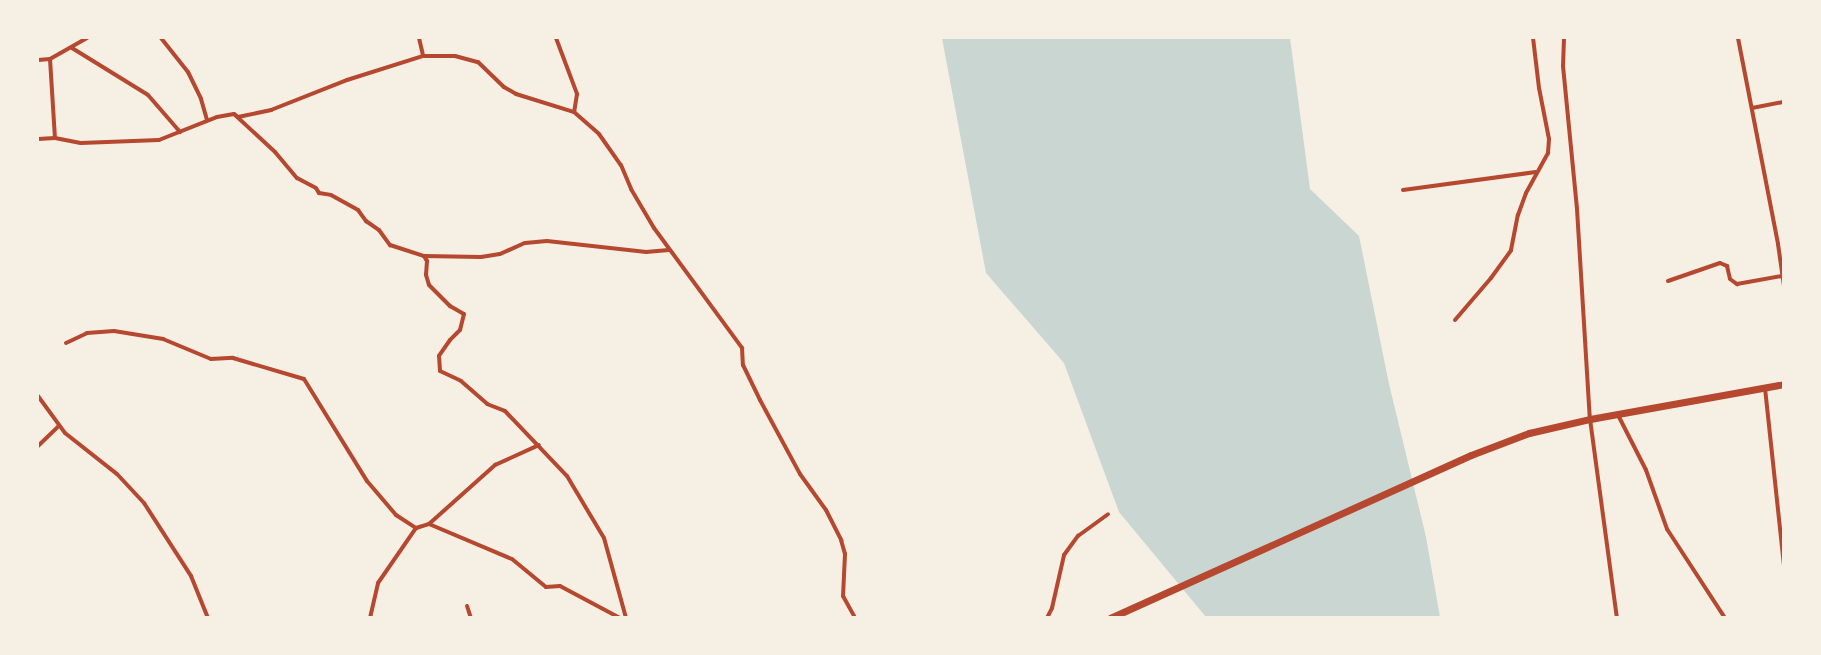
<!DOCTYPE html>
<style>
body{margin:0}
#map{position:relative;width:1821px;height:655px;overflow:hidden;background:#f6efe4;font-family:"Fira Sans Condensed",sans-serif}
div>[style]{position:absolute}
.water>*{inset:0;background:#c9d6d2}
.minor>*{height:4px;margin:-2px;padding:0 2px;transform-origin:2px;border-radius:2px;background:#b5482f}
.trunk>*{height:7px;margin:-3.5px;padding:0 3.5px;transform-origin:3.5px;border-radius:3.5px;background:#b5482f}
span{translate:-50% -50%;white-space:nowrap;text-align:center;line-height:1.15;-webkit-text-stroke:6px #f6efe4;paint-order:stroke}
.frame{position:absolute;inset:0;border:39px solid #f6efe4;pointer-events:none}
</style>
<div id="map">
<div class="water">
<div style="clip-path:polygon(942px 38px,1290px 38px,1310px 189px,1359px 236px,1389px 384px,1426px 537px,1440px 617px,1206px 617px,1119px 512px,1064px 363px,986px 273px)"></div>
</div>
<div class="minor">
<div style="left:161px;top:38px;width:43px;rotate:51.5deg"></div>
<div style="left:188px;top:72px;width:30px;rotate:64deg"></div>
<div style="left:201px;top:99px;width:22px;rotate:74deg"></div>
<div style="left:419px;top:38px;width:18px;rotate:77deg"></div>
<div style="left:423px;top:56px;width:32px"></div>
<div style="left:455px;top:56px;width:24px;rotate:15deg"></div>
<div style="left:478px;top:62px;width:36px;rotate:44deg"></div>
<div style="left:504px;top:87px;width:14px;rotate:30deg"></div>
<div style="left:516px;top:94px;width:61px;rotate:17.2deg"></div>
<div style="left:574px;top:112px;width:33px;rotate:41deg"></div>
<div style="left:599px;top:134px;width:38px;rotate:55deg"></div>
<div style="left:621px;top:165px;width:26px;rotate:67deg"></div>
<div style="left:631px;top:189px;width:45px;rotate:59.5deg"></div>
<div style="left:654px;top:228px;width:149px;rotate:53.7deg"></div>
<div style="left:742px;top:348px;width:17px;rotate:87deg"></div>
<div style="left:743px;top:365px;width:39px;rotate:64deg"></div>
<div style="left:760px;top:400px;width:84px;rotate:61.6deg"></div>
<div style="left:800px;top:474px;width:44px;rotate:54.2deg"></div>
<div style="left:826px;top:510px;width:34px;rotate:63deg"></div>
<div style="left:841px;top:540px;width:15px;rotate:74deg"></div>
<div style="left:845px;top:554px;width:42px;rotate:92.7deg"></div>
<div style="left:843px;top:596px;width:25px;rotate:61deg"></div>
<div style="left:556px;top:38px;width:60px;rotate:69.4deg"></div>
<div style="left:577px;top:94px;width:18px;rotate:99deg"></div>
<div style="left:1564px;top:38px;width:28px;rotate:92deg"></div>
<div style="left:1563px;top:66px;width:144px;rotate:84.4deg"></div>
<div style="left:1577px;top:209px;width:210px;rotate:86.5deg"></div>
<div style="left:1590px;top:419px;width:201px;rotate:82.3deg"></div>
<div style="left:1738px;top:38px;width:210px;rotate:79deg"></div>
<div style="left:1778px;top:244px;width:42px;rotate:81.9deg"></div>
<div style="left:72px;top:48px;width:89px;rotate:31.7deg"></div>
<div style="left:148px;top:95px;width:49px;rotate:49.1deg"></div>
<div style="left:50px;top:59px;width:79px;rotate:86.4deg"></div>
<div style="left:38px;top:60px;width:12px;rotate:-5deg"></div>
<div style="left:50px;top:59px;width:43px;rotate:-29.6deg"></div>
<div style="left:1752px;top:108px;width:33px;rotate:-11deg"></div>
<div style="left:234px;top:114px;width:56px;rotate:42.8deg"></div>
<div style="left:275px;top:152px;width:34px;rotate:50deg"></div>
<div style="left:297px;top:178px;width:21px;rotate:28deg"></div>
<div style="left:316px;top:188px;width:6px;rotate:59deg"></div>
<div style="left:319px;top:193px;width:12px;rotate:9deg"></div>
<div style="left:331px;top:195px;width:31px;rotate:29deg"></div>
<div style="left:358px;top:210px;width:14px;rotate:54deg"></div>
<div style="left:366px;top:221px;width:16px;rotate:35deg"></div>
<div style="left:379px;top:230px;width:19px;rotate:54deg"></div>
<div style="left:390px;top:245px;width:36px;rotate:18deg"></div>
<div style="left:424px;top:256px;width:6px;rotate:59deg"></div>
<div style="left:427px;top:261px;width:14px;rotate:94deg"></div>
<div style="left:426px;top:275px;width:10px;rotate:73deg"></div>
<div style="left:429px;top:285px;width:30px;rotate:45deg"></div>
<div style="left:450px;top:306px;width:16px;rotate:30deg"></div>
<div style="left:464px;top:314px;width:16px;rotate:104deg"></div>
<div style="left:460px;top:330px;width:14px;rotate:135deg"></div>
<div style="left:450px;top:340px;width:19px;rotate:125deg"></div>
<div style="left:439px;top:356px;width:15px;rotate:86deg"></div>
<div style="left:440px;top:371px;width:23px;rotate:25deg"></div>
<div style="left:461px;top:381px;width:35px;rotate:41deg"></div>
<div style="left:487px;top:404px;width:19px;rotate:21deg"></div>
<div style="left:505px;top:411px;width:90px;rotate:46.4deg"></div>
<div style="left:567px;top:476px;width:72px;rotate:59.2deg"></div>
<div style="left:604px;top:538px;width:83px;rotate:74.6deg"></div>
<div style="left:38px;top:139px;width:17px;rotate:-3deg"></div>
<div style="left:55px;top:138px;width:26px;rotate:11deg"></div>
<div style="left:81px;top:143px;width:78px;rotate:-2.2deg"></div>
<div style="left:159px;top:140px;width:62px;rotate:-21.6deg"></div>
<div style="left:217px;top:117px;width:17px;rotate:-10deg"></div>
<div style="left:234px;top:114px;width:5px;rotate:37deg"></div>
<div style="left:238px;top:117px;width:34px;rotate:-12deg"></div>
<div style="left:271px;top:110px;width:82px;rotate:-21.5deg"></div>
<div style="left:347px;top:80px;width:80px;rotate:-17.5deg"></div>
<div style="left:1403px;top:190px;width:134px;rotate:-7.7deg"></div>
<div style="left:424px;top:256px;width:57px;rotate:1deg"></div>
<div style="left:481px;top:257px;width:19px;rotate:-9deg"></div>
<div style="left:500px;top:254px;width:27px;rotate:-24deg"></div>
<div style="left:525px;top:243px;width:22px;rotate:-5deg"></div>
<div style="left:547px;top:241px;width:100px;rotate:6.3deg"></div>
<div style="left:646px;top:252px;width:23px;rotate:-5deg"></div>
<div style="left:1668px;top:281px;width:55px;rotate:-19.1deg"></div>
<div style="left:1720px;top:263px;width:8px;rotate:23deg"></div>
<div style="left:1727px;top:266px;width:13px;rotate:77deg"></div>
<div style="left:1730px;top:279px;width:9px;rotate:36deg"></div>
<div style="left:1737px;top:284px;width:46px;rotate:-10.1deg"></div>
<div style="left:1455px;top:320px;width:55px;rotate:-49.4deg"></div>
<div style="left:1491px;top:278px;width:34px;rotate:-54deg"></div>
<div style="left:1511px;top:250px;width:36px;rotate:-79deg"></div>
<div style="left:1518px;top:215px;width:23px;rotate:-70deg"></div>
<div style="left:1526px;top:193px;width:46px;rotate:-61.2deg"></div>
<div style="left:1548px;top:153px;width:14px;rotate:-86deg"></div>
<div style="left:1549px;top:139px;width:52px;rotate:-101.1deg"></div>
<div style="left:1539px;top:88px;width:50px;rotate:-96.8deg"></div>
<div style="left:66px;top:343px;width:23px;rotate:-25deg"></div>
<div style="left:87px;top:333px;width:27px;rotate:-4deg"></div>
<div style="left:114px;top:331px;width:50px;rotate:9.3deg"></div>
<div style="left:163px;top:339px;width:52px;rotate:22.6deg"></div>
<div style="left:211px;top:359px;width:22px;rotate:-3deg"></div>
<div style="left:233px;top:358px;width:74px;rotate:16.5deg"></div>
<div style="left:304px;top:379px;width:120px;rotate:58.3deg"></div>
<div style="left:367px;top:481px;width:45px;rotate:49.5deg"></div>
<div style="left:396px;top:515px;width:24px;rotate:33deg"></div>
<div style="left:416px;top:528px;width:14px;rotate:-17deg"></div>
<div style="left:429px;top:524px;width:89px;rotate:-41.8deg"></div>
<div style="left:495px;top:465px;width:48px;rotate:-24.4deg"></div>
<div style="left:1765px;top:388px;width:178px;rotate:83.9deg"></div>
<div style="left:38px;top:396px;width:46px;rotate:53.9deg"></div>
<div style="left:65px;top:433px;width:66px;rotate:38.3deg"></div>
<div style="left:117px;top:474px;width:40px;rotate:47deg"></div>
<div style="left:144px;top:503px;width:87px;rotate:57.2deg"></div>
<div style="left:191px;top:576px;width:45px;rotate:68deg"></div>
<div style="left:1618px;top:415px;width:62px;rotate:63deg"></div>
<div style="left:1646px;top:470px;width:63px;rotate:70.4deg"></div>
<div style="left:1667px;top:529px;width:106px;rotate:56.9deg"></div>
<div style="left:38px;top:446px;width:29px;rotate:-44deg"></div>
<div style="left:429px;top:524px;width:90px;rotate:22.9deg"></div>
<div style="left:512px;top:559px;width:44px;rotate:39.5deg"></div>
<div style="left:546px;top:587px;width:14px;rotate:-4deg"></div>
<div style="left:560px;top:586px;width:68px;rotate:28.1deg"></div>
<div style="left:467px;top:606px;width:13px;rotate:72deg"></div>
<div style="left:370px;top:618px;width:36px;rotate:-77deg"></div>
<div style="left:378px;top:583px;width:67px;rotate:-55.4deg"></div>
<div style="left:1047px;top:618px;width:11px;rotate:-63deg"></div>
<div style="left:1052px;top:608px;width:54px;rotate:-77.2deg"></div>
<div style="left:1064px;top:555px;width:24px;rotate:-54deg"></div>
<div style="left:1078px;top:536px;width:37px;rotate:-36deg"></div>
</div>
<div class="trunk">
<div style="left:1110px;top:618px;width:396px;rotate:-24.3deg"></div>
<div style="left:1471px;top:455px;width:62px;rotate:-20.8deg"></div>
<div style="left:1529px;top:433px;width:63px;rotate:-12.9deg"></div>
<div style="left:1590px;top:419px;width:197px;rotate:-10.2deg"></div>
</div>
<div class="frame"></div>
</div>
